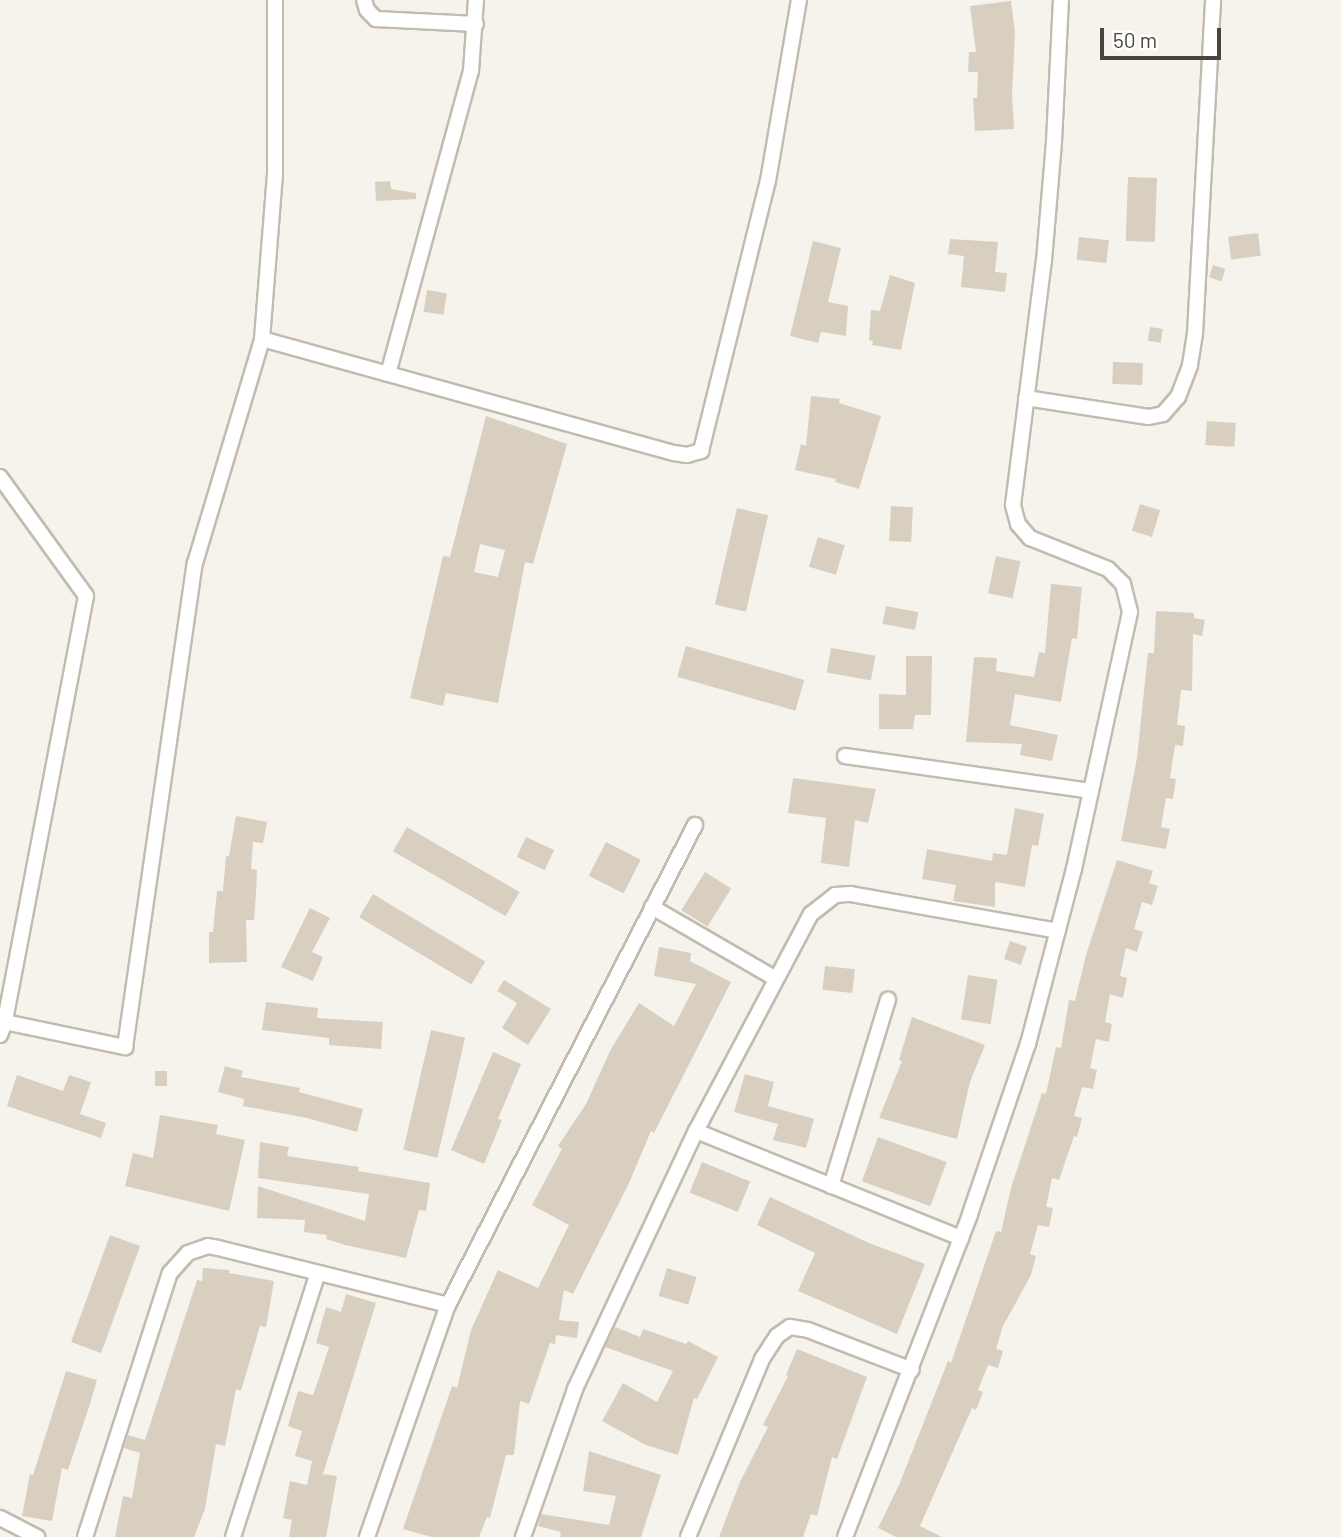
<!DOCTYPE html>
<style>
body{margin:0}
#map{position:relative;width:1341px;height:1537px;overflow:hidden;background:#f6f3ec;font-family:Barlow,sans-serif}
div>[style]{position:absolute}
.building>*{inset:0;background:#d8cfc1;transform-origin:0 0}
.roads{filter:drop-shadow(2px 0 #c2bbae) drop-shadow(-2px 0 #c2bbae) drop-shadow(0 2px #c2bbae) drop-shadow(0 -2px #c2bbae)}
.street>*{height:14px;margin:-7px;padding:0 7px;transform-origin:7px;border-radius:7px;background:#fff}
span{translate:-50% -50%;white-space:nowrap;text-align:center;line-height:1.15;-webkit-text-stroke:5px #fff;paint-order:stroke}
.scale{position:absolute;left:1100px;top:28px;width:121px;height:32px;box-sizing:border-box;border:4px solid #4b4439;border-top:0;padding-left:9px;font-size:21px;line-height:24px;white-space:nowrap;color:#4b4439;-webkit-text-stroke:5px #fff;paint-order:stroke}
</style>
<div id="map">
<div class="building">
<div style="clip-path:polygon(1011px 1px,1015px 32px,1012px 96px,1014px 129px,975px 131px,973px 98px,977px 98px,978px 72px,968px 72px,969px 52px,976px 52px,970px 6px)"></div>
<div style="left:1128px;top:177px;width:29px;height:64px;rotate:2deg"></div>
<div style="clip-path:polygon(390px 181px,391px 189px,416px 193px,416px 199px,376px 201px,375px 182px)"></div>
<div style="left:1258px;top:233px;width:23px;height:30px;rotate:83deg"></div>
<div style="left:1079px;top:237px;width:30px;height:23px;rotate:6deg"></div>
<div style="clip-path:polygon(950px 239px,998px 242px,995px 272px,1007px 273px,1005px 292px,961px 287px,964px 256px,948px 254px)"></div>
<div style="clip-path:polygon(813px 241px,841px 248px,828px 302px,848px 306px,846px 336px,821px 332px,818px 343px,790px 336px)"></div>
<div style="left:1213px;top:265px;width:13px;height:13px;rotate:18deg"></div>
<div style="clip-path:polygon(890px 275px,915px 283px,901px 350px,872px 345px,873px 341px,869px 340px,871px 310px,880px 311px)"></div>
<div style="left:427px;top:290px;width:20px;height:22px;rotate:9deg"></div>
<div style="left:1150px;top:327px;width:13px;height:14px;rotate:9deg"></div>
<div style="left:1113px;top:362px;width:30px;height:22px;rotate:2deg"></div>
<div style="clip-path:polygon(811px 396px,840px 399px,839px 403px,881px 416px,859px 489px,835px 482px,836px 479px,795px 470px,801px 444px,806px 446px)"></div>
<div style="clip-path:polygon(evenodd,486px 416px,567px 444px,533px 564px,525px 562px,498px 703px,446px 693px,443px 706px,410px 698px,443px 556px,450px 557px,486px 416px,480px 544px,505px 550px,498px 577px,474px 572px,480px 544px)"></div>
<div style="left:1207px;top:421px;width:29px;height:24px;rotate:4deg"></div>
<div style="left:1140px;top:504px;width:21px;height:28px;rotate:17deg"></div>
<div style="left:891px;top:506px;width:22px;height:35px;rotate:3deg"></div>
<div style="left:737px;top:508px;width:32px;height:99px;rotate:13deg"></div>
<div style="left:818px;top:537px;width:28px;height:31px;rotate:17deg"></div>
<div style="left:996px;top:556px;width:25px;height:38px;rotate:12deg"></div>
<div style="clip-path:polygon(1051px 584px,1082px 587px,1077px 639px,1072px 638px,1061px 702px,1015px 694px,1010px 725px,1058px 735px,1052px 761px,1020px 755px,1022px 744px,966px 742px,974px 657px,997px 658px,996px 671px,1034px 677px,1039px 652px,1045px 653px)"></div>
<div style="left:886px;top:606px;width:33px;height:18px;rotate:11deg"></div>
<div style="clip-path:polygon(1156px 611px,1194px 613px,1194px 618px,1205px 620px,1202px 636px,1193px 634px,1192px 691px,1181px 690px,1177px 725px,1185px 726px,1183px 746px,1175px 745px,1170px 778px,1176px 779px,1173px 799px,1166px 798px,1161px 827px,1170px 829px,1166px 849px,1121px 841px,1137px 758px,1148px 653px,1154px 653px)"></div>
<div style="left:686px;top:646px;width:123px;height:32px;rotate:16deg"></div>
<div style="left:831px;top:648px;width:45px;height:25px;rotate:10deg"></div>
<div style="clip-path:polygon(906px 656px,932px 656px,931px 715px,915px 715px,913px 729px,879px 729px,879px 694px,906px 695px)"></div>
<div style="clip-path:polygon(793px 778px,876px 789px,868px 823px,855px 820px,849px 867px,821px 863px,826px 818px,788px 813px)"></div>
<div style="clip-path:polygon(1015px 808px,1044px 814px,1038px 846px,1032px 845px,1025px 887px,995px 882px,995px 907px,953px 901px,956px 885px,922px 879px,927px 849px,992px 861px,993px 853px,1007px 855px)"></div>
<div style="clip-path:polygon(236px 816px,267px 822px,263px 843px,253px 842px,251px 869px,257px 870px,256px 894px,254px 920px,246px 920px,247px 962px,209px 963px,209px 932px,213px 932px,217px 891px,223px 891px,226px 856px,229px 856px)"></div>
<div style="left:407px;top:827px;width:130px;height:28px;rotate:30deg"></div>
<div style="left:526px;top:837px;width:31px;height:22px;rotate:25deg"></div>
<div style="left:606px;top:842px;width:39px;height:38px;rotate:27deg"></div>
<div style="clip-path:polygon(1117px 860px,1153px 871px,1149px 883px,1158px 886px,1152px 905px,1142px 902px,1134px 929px,1143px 932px,1137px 952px,1126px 948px,1120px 976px,1127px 978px,1123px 998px,1110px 994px,1105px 1022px,1112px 1024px,1109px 1042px,1096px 1039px,1090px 1068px,1097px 1070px,1093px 1089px,1082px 1087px,1074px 1116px,1082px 1118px,1077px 1137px,1074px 1136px,1059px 1180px,1052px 1178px,1046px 1207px,1053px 1208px,1049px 1227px,1038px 1225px,1030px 1254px,1036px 1256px,1031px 1275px,1003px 1326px,996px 1349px,1003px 1351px,998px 1368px,988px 1365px,978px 1390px,983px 1392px,976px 1410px,972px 1408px,920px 1526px,942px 1537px,896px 1537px,878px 1528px,899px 1485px,948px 1361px,951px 1363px,996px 1231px,1001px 1232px,1011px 1188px,1042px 1093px,1046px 1094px,1056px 1047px,1061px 1048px,1069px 1000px,1075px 1001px,1086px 955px)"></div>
<div style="left:705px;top:872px;width:31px;height:45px;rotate:32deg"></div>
<div style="left:373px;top:894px;width:131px;height:27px;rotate:31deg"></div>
<div style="clip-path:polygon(310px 908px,330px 918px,312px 952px,323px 957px,313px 981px,281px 967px)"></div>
<div style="left:1010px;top:941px;width:18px;height:19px;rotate:19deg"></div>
<div style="clip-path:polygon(659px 947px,691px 953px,690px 961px,731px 982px,654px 1133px,651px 1131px,629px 1183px,573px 1294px,564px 1290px,559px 1320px,579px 1322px,577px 1338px,556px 1335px,555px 1344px,550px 1343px,529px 1404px,520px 1401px,514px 1455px,506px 1455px,490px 1518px,487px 1517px,479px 1537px,432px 1537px,403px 1529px,452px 1386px,457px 1388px,471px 1330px,498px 1270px,538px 1288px,569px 1225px,532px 1205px,562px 1149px,558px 1146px,586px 1104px,610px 1051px,639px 1003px,674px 1026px,696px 984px,654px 976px)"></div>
<div style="left:825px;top:966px;width:30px;height:24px;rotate:6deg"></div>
<div style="left:968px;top:975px;width:30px;height:45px;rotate:9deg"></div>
<div style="clip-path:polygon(504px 980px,551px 1009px,528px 1045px,502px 1028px,517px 1003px,497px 991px)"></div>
<div style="clip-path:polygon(266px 1002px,318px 1008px,317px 1018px,383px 1022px,381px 1049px,329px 1045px,329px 1038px,262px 1030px)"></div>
<div style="clip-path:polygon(912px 1017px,985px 1045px,970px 1082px,957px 1139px,879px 1118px,902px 1061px,899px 1060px)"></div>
<div style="left:431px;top:1030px;width:35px;height:123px;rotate:13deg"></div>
<div style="clip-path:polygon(493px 1052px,521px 1064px,498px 1119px,502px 1120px,484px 1164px,451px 1150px)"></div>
<div style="clip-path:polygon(225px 1066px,243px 1071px,241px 1077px,300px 1088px,299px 1092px,363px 1109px,357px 1132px,307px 1118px,243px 1106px,244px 1099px,218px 1092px)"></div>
<div style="left:155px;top:1071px;width:12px;height:15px"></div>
<div style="clip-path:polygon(745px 1074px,774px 1082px,768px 1106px,814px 1119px,806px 1148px,773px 1140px,778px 1124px,734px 1112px)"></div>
<div style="clip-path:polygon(17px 1075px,63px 1091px,69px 1075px,91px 1082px,80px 1114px,106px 1123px,101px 1138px,7px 1106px)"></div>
<div style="clip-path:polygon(160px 1115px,218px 1125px,216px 1134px,245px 1140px,229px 1211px,125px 1186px,133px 1153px,153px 1158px)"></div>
<div style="left:878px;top:1137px;width:73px;height:47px;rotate:20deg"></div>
<div style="clip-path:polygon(260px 1142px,289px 1147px,287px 1156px,359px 1167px,358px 1171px,430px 1183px,426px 1211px,419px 1210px,406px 1258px,345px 1245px,326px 1239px,327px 1235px,304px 1232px,305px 1220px,257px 1218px,258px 1186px,365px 1221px,369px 1194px,258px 1178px)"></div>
<div style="left:702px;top:1162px;width:52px;height:33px;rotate:22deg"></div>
<div style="clip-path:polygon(770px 1197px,869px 1243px,925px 1264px,897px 1334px,798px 1291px,815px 1253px,757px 1225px)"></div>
<div style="left:110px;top:1235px;width:32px;height:114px;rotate:20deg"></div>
<div style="clip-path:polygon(203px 1268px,229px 1270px,229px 1273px,274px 1281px,266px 1327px,260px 1326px,241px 1391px,236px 1389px,225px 1446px,216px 1444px,205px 1509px,194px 1537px,115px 1537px,123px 1496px,132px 1498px,140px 1453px,124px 1448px,128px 1435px,145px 1440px,197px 1280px,202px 1281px)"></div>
<div style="left:667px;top:1268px;width:31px;height:29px;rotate:17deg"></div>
<div style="clip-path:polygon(346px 1294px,376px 1303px,323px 1474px,337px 1476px,326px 1537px,289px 1537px,292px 1520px,283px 1518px,290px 1481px,307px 1485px,312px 1461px,295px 1456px,302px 1431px,288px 1426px,298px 1391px,313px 1395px,319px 1378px,329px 1347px,316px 1343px,326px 1307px,341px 1312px)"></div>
<div style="clip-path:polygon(615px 1327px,640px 1337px,643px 1329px,686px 1344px,688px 1341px,718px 1357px,697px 1399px,694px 1398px,678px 1455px,646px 1445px,602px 1421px,623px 1383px,657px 1402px,673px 1371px,605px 1347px)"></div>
<div style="clip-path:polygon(797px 1349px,867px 1377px,837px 1459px,832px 1457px,817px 1516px,811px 1514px,803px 1537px,719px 1537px,740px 1482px,768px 1427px,763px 1425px,788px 1376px,786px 1375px)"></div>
<div style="clip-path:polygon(66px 1371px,97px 1380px,89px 1407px,68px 1470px,62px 1468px,52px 1521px,22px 1516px,30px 1474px,33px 1475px)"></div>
<div style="clip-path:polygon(589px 1451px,661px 1475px,641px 1537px,560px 1537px,561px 1532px,538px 1526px,541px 1514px,609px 1525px,616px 1496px,583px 1491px)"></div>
</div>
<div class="roads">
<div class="street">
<div style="left:364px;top:0;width:10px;rotate:73deg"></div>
<div style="left:367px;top:10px;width:13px;rotate:45deg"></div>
<div style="left:376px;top:19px;width:100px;rotate:2.9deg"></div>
<div style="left:262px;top:339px;width:427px;rotate:15.5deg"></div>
<div style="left:674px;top:453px;width:13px;rotate:9deg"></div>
<div style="left:687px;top:455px;width:15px;rotate:-16deg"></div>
<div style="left:701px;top:451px;width:278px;rotate:-76.1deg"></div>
<div style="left:768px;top:181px;width:184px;rotate:-80.3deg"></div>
<div style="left:388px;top:374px;width:314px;rotate:-74.7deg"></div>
<div style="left:471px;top:71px;width:71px;rotate:-86deg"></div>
<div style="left:1026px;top:398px;width:124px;rotate:8.8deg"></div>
<div style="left:1149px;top:417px;width:14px;rotate:-12deg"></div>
<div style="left:1163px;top:414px;width:23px;rotate:-49deg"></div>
<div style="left:1178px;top:397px;width:34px;rotate:-69deg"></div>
<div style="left:1190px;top:365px;width:31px;rotate:-81deg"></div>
<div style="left:1195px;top:334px;width:334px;rotate:-86.9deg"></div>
<div style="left:0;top:477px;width:147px;rotate:54.1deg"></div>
<div style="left:86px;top:596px;width:434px;rotate:100.8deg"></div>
<div style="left:845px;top:756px;width:248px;rotate:8.1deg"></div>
<div style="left:652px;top:907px;width:143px;rotate:30.1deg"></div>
<div style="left:0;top:1035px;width:14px;rotate:-69deg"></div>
<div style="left:5px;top:1022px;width:123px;rotate:11.8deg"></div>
<div style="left:125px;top:1047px;width:489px;rotate:-81.8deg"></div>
<div style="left:195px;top:563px;width:234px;rotate:-73.3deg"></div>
<div style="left:262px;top:339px;width:166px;rotate:-85.5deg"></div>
<div style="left:275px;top:174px;width:174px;rotate:-90deg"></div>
<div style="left:696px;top:1131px;width:286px;rotate:22deg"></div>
<div style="left:831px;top:1186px;width:195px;rotate:-73deg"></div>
<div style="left:0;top:1518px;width:42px;rotate:27.2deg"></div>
<div style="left:85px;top:1537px;width:277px;rotate:-72.2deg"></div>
<div style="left:170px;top:1273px;width:27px;rotate:-48deg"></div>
<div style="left:188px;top:1253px;width:21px;rotate:-19deg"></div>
<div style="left:208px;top:1246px;width:10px;rotate:11deg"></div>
<div style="left:218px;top:1248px;width:237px;rotate:13.9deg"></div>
<div style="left:233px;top:1537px;width:277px;rotate:-72.2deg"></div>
<div style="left:367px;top:1537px;width:246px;rotate:-70.8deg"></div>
<div style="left:448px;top:1305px;width:540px;rotate:-62.77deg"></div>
<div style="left:523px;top:1537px;width:157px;rotate:-70.6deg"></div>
<div style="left:575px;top:1389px;width:285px;rotate:-64.9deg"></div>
<div style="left:696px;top:1131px;width:246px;rotate:-62.1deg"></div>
<div style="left:811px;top:914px;width:31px;rotate:-38deg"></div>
<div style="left:835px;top:895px;width:16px;rotate:-4deg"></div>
<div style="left:851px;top:894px;width:210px;rotate:10.1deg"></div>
<div style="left:688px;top:1537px;width:193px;rotate:-67.4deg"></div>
<div style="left:762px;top:1359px;width:27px;rotate:-57deg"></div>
<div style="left:777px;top:1336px;width:16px;rotate:-35deg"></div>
<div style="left:790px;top:1327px;width:18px;rotate:9deg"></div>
<div style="left:808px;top:1330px;width:111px;rotate:21deg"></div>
<div style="left:845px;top:1537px;width:346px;rotate:-68.8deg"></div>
<div style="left:970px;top:1214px;width:180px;rotate:-71.2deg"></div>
<div style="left:1028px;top:1044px;width:181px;rotate:-75.3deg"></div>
<div style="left:1074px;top:869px;width:263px;rotate:-77.7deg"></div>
<div style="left:1130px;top:612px;width:29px;rotate:-104deg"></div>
<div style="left:1123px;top:584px;width:21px;rotate:-135deg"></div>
<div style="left:1108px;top:569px;width:84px;rotate:-158.3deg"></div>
<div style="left:1030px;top:538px;width:18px;rotate:-131deg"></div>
<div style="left:1018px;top:524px;width:20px;rotate:-105deg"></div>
<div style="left:1013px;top:505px;width:246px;rotate:-82.8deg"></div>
<div style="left:1044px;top:261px;width:119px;rotate:-85.2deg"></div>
<div style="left:1054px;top:142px;width:142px;rotate:-87.2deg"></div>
</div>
</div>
<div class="scale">50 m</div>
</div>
